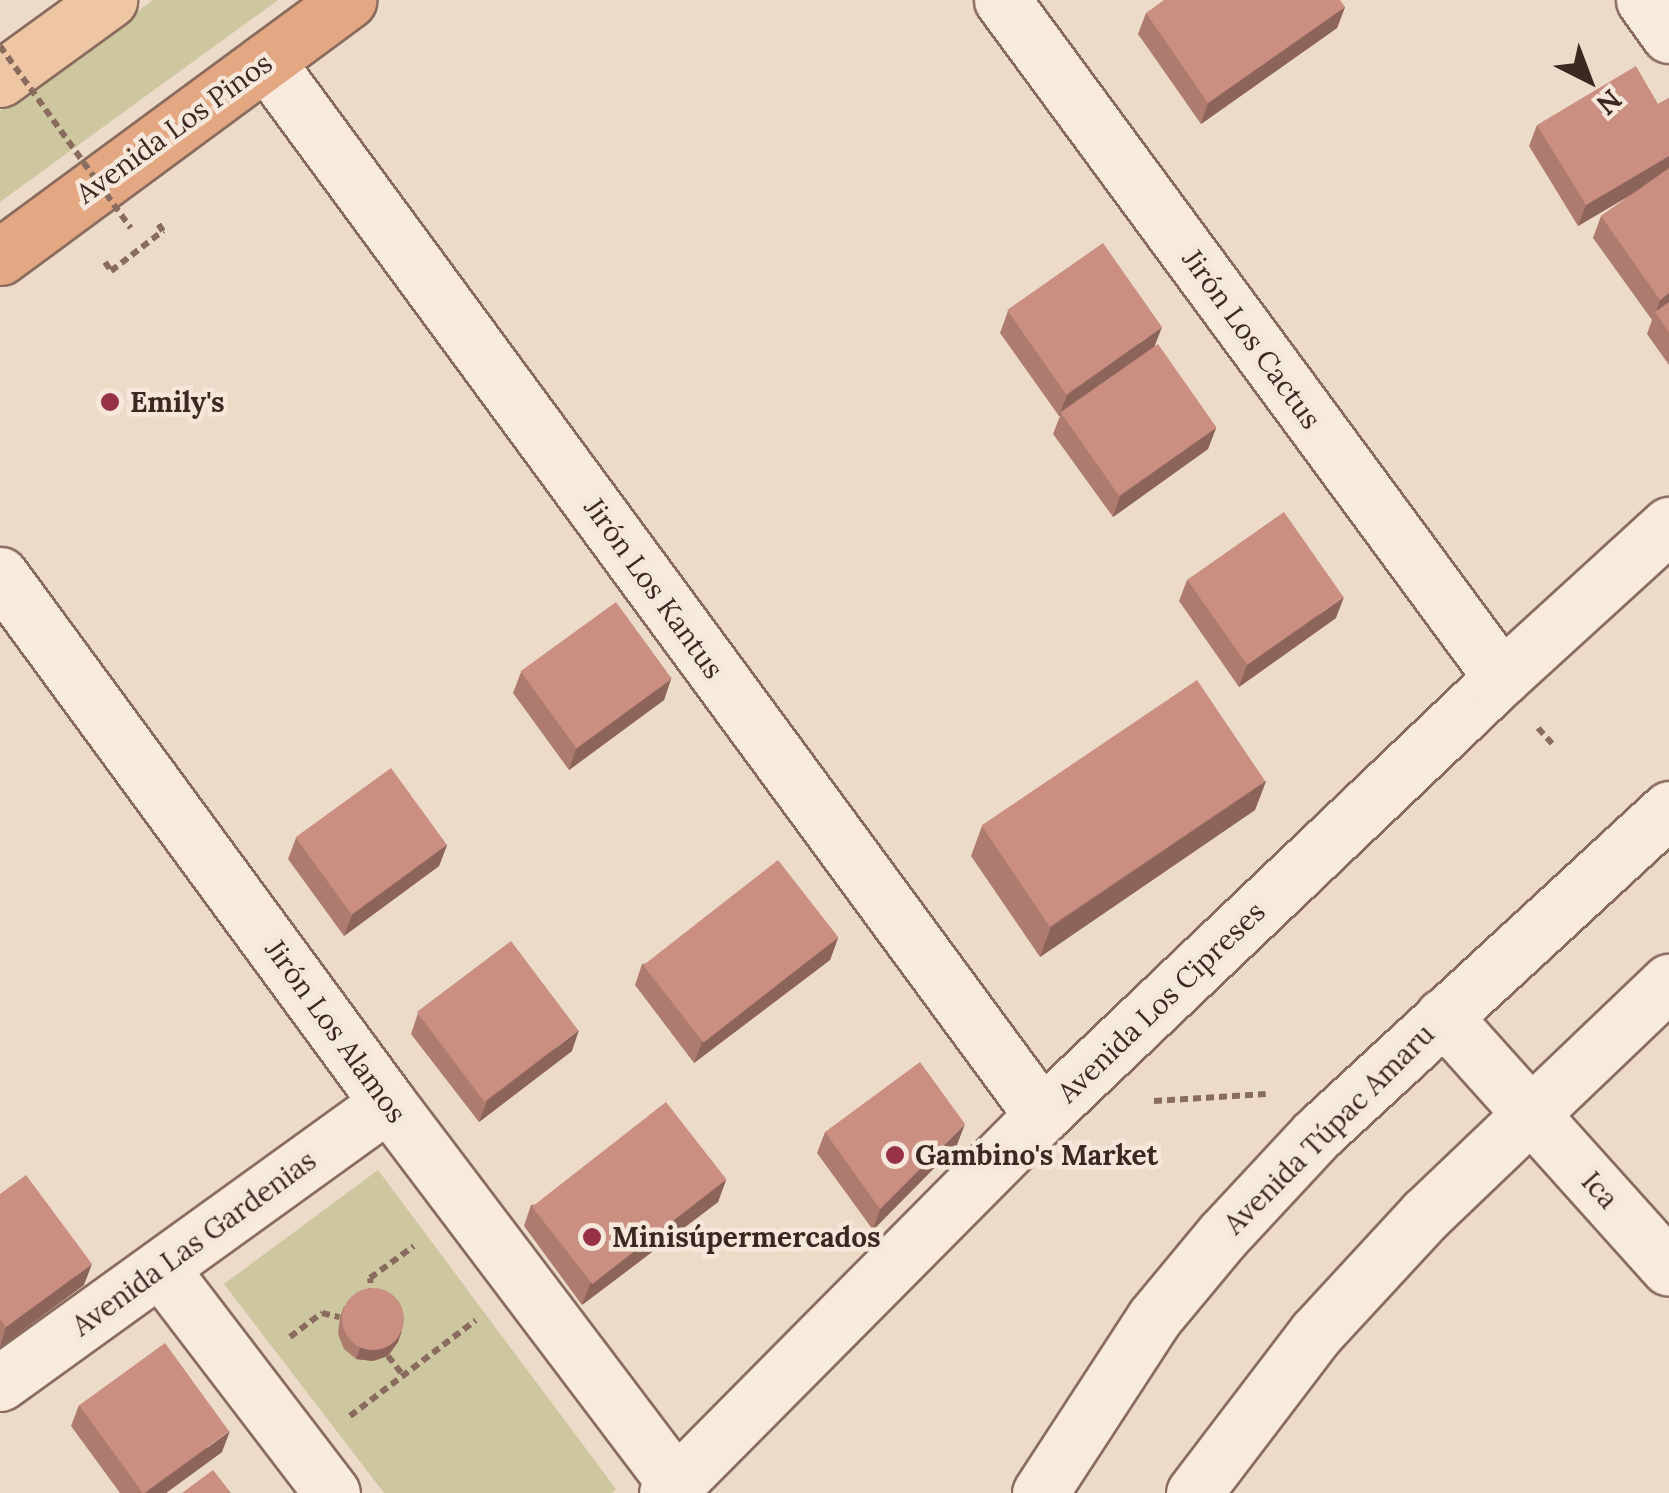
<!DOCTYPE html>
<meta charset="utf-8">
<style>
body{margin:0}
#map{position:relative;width:1669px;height:1493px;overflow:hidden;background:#eddbca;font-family:Lora,serif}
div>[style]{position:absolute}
.green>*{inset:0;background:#ccc79e}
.path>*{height:6px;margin-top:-3px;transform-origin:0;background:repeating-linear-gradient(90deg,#8a6c5f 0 8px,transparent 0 13px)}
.roads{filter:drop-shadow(2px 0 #8a6c5f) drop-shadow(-2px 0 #8a6c5f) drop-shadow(0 2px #8a6c5f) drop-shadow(0 -2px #8a6c5f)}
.minor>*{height:55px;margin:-27.5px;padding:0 27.5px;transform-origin:27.5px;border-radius:27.5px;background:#f8eadd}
.secondary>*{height:55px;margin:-27.5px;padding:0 27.5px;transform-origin:27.5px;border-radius:27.5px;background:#f8eadd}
.primary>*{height:55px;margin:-27.5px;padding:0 27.5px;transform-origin:27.5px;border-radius:27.5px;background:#eec6a4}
.trunk>*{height:55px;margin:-27.5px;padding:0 27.5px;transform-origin:27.5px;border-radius:27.5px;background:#e3a782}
.path-bridge>*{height:6px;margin-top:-3px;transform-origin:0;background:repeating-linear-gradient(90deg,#8a6c5f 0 8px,transparent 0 13px)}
.wall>*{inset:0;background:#ae7b6f}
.shaded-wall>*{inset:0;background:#8d645a}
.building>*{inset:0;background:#ca8f81;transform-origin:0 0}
.round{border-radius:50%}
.dots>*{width:28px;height:28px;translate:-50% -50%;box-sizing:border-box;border:5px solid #f5e7d9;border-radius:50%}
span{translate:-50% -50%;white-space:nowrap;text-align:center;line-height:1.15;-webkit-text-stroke:9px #f5e7d9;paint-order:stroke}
.street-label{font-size:28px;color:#3b2821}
.poi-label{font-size:28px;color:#3b2821;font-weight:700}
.left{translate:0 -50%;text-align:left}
.north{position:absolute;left:1539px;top:30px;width:100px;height:100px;-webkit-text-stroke:8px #f5e7d9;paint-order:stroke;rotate:138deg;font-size:28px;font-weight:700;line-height:40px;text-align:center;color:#3b2821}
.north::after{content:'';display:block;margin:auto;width:35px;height:45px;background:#3b2821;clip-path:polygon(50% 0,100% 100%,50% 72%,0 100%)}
</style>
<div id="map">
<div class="green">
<div style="clip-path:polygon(153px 0,278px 0,0 202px,0 111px)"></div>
<div style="clip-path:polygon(378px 1170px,616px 1489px,612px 1493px,384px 1493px,224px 1284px)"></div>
</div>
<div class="path">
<div style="left:105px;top:262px;width:11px;rotate:56deg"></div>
<div style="left:111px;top:271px;width:66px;rotate:-37.6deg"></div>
<div style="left:163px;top:231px;width:11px;rotate:-124deg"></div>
<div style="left:1538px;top:728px;width:25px;rotate:48deg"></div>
<div style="left:1154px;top:1101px;width:112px;rotate:-3.6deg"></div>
<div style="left:372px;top:1296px;width:18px;rotate:-96deg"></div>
<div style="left:370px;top:1278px;width:54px;rotate:-36deg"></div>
<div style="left:290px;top:1337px;width:40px;rotate:-37deg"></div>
<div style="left:322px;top:1313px;width:18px;rotate:13deg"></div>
<div style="left:388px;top:1356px;width:24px;rotate:52deg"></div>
<div style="left:350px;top:1416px;width:158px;rotate:-37.3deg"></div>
</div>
<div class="roads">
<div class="minor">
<div style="left:1002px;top:0;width:842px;rotate:53.59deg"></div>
<div style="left:1644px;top:0;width:43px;rotate:54.5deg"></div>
<div style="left:266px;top:61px;width:1309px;rotate:53.64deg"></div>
<div style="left:0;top:575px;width:655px;rotate:53.69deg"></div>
<div style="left:388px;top:1103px;width:478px;rotate:52.9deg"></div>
<div style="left:1443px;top:1016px;width:338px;rotate:48.1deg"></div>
<div style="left:160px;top:1268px;width:283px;rotate:52.6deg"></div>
<div style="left:0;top:1383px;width:478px;rotate:-35.8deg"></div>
<div style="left:667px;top:1493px;width:532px;rotate:-45.23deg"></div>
<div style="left:1042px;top:1115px;width:628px;rotate:-43.58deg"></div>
<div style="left:1497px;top:682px;width:233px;rotate:-42.4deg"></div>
</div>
<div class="secondary">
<div style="left:1040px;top:1493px;width:209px;rotate:-56.9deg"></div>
<div style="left:1154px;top:1318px;width:108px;rotate:-50.3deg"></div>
<div style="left:1223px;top:1235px;width:138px;rotate:-47.1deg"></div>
<div style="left:1317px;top:1134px;width:479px;rotate:-42.7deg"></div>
<div style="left:1194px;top:1493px;width:201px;rotate:-52.7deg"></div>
<div style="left:1316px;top:1333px;width:162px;rotate:-47.3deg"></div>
<div style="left:1426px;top:1214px;width:336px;rotate:-43.7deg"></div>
</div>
<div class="primary">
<div style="left:0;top:79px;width:135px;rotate:-35.9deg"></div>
</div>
<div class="trunk">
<div style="left:0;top:257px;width:433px;rotate:-36.4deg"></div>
</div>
</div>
<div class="path-bridge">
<div style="left:0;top:46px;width:224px;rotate:54.3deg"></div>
</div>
<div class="wall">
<div style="clip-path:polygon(1345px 7px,1337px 28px,1201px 124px,1138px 34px,1146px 13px)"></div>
<div style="clip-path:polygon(1669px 98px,1669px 365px,1647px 334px,1652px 320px,1593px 238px,1601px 216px,1631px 195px,1578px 226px,1529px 146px,1537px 125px,1658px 104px)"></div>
<div style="clip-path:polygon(1008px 311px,1154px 347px,1216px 428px,1208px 449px,1113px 517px,1053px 434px,1060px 416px,1059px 416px,1000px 333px)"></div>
<div style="clip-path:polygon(1187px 580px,1336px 618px,1239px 687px,1179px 601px)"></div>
<div style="clip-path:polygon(521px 672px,671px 679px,664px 700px,569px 770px,513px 693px)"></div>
<div style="clip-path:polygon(1266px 781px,1255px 810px,1040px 957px,971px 856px,982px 826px)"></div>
<div style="clip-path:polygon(296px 838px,447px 845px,439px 866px,344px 936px,288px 859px)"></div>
<div style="clip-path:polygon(838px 938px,830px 960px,694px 1063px,635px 985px,642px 964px)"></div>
<div style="clip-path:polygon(418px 1013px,572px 1051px,479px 1122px,411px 1034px)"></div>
<div style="clip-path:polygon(825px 1132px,957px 1145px,873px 1230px,817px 1153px)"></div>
<div style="clip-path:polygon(726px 1180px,718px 1202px,582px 1305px,524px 1226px,531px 1205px)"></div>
<div style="clip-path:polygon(0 1194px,84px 1285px,0 1347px)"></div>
<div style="clip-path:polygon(344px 1306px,398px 1342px,388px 1356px,373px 1361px,356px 1359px,344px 1349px,338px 1334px,340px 1317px)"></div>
<div style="clip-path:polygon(79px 1405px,222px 1452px,166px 1493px,120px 1493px,71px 1426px)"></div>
</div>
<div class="shaded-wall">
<div style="clip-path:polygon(1345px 7px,1337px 28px,1201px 124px,1208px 103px)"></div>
<div style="clip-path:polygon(1669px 156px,1669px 172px,1578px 226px,1586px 205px)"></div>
<div style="clip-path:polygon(1669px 293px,1669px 309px,1656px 313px,1660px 300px)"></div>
<div style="clip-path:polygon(1162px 327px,1154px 348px,1061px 413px,1059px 416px,1067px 395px)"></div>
<div style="clip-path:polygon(1216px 428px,1208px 449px,1113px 517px,1120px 496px)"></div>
<div style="clip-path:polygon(1344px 597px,1336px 618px,1239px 687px,1247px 665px)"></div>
<div style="clip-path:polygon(671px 679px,664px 700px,569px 770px,576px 749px)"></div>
<div style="clip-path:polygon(1266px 781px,1255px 810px,1040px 957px,1051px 927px)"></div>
<div style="clip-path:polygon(447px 845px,439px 866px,344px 936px,352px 915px)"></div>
<div style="clip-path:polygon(838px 938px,830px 960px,694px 1063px,702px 1042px)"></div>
<div style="clip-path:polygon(579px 1030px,572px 1051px,479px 1122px,487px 1101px)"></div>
<div style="clip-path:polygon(965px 1124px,957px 1145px,873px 1230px,880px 1209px)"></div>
<div style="clip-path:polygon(726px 1180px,718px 1202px,582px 1305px,590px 1284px)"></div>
<div style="clip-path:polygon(92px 1264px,84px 1285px,0 1347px,6px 1327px)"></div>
<div style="clip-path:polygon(402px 1331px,398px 1342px,388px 1356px,373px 1361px,356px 1359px,360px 1348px)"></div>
<div style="clip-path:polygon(230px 1431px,222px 1452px,166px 1493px,145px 1493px)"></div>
</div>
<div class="building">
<div style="clip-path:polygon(1164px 0,1340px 0,1345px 7px,1208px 103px,1146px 13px)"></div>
<div style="clip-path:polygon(1636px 66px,1658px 104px,1669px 98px,1669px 156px,1586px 205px,1537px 125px)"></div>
<div style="clip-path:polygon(1669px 168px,1669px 293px,1660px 300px,1601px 216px)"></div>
<div style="left:1103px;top:243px;width:103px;height:117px;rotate:55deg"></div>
<div style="clip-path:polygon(1669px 302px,1669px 332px,1655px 312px)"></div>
<div style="left:1158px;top:344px;width:102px;height:119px;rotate:55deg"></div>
<div style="left:1284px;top:512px;width:104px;height:118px;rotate:55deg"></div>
<div style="left:616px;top:602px;width:95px;height:118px;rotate:54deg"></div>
<div style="left:1197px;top:680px;width:122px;height:260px;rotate:56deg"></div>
<div style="left:391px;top:768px;width:95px;height:118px;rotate:54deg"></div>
<div style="left:778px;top:860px;width:98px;height:171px;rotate:52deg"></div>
<div style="left:511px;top:941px;width:112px;height:118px;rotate:53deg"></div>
<div style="clip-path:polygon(920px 1062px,965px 1124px,880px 1209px,825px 1132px)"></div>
<div style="left:666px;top:1102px;width:98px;height:170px;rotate:52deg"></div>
<div style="clip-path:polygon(26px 1175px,92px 1264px,6px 1327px,0 1319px,0 1194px)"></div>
<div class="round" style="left:342px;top:1288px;width:62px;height:62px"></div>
<div style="left:165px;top:1343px;width:109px;height:106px;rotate:54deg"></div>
<div style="clip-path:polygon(213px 1470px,231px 1493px,182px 1493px)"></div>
</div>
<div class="dots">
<div style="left:110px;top:402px;background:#963148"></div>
<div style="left:895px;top:1155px;background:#963148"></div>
<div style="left:592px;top:1237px;background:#963148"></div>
</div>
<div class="street-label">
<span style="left:174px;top:128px;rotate:-36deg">Avenida Los Pinos</span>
<span style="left:1252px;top:339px;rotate:54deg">Jirón Los Cactus</span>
<span style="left:654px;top:588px;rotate:54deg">Jirón Los Kantus</span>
<span style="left:1161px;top:1002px;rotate:-44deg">Avenida Los Cipreses</span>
<span style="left:336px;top:1031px;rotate:54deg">Jirón Los Alamos</span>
<span style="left:1329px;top:1129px;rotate:-45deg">Avenida Túpac Amaru</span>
<span style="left:1600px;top:1190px;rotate:48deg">Ica</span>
<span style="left:194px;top:1243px;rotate:-36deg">Avenida Las Gardenias</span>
</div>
<div class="poi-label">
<span class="left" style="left:130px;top:402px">Emily's</span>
<span class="left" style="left:915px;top:1155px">Gambino's Market</span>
<span class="left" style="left:612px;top:1237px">Minisúpermercados</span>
</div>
<div class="north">N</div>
</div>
